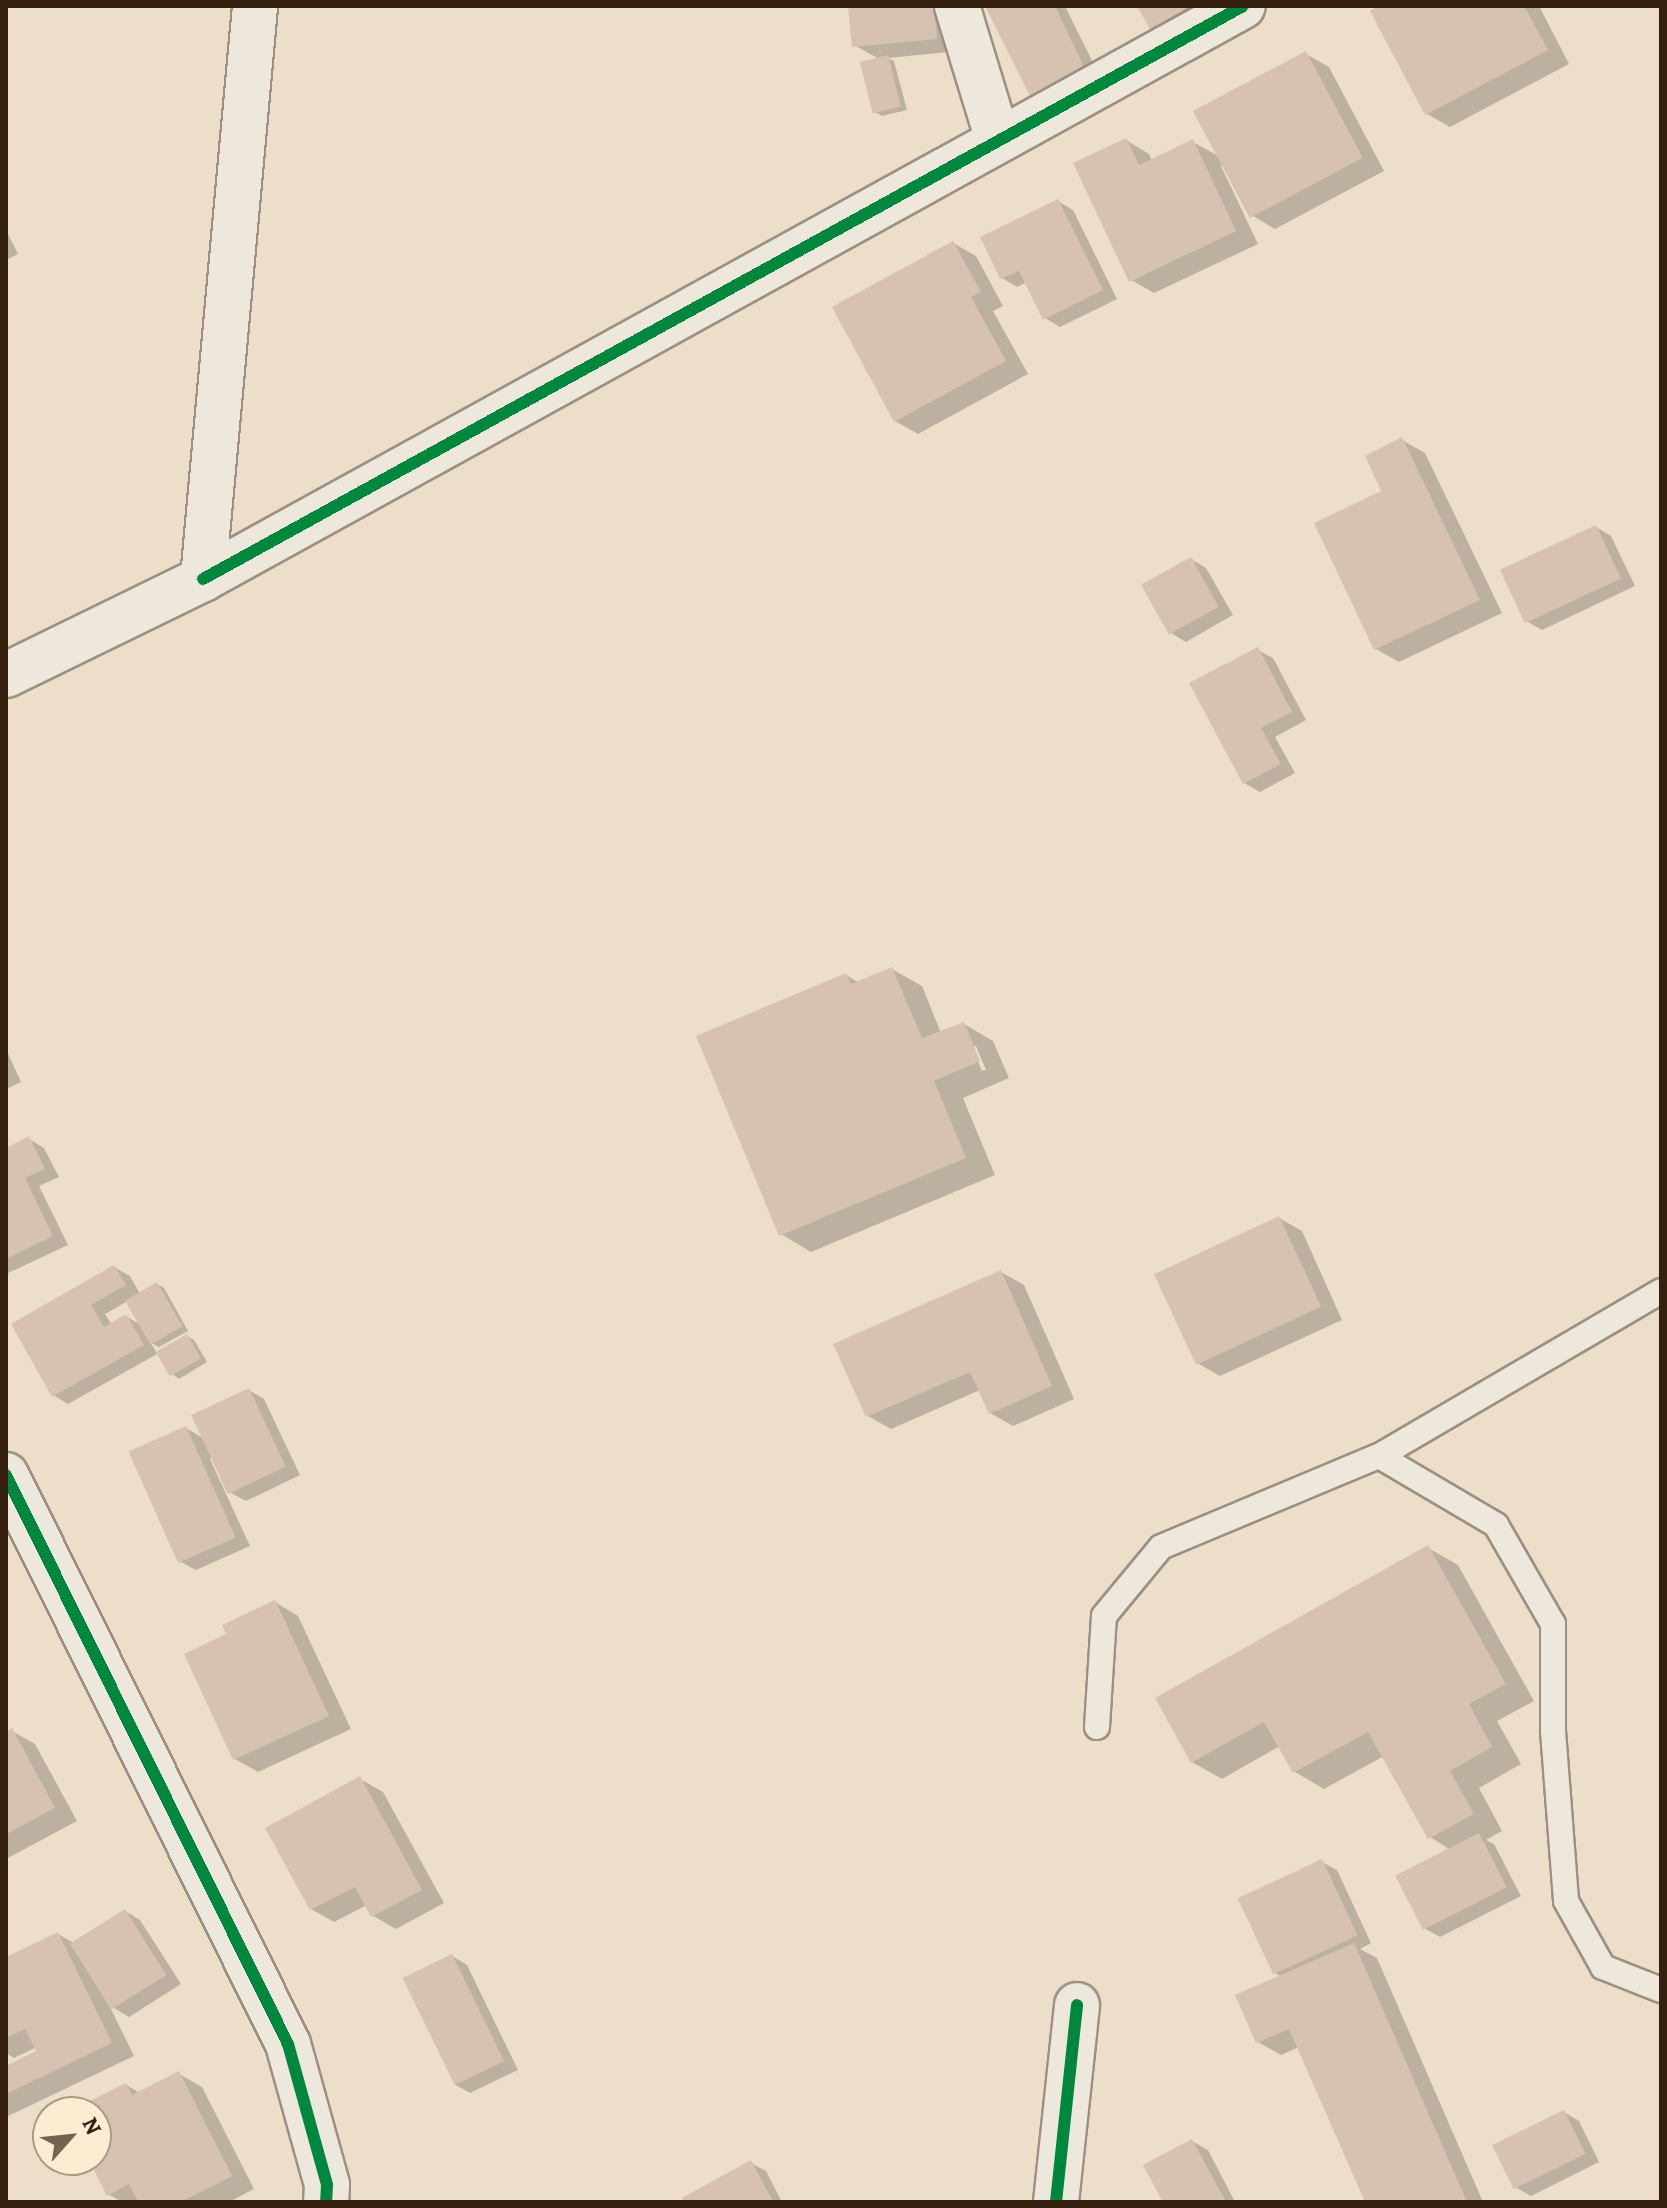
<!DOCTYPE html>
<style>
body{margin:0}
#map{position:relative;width:1667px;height:2208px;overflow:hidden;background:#ecdec8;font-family:Alegreya,serif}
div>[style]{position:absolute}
.shadow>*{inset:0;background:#0003}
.building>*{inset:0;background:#d7c1b1;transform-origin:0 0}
.roads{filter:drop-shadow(2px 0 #9b9082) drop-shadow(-2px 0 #9b9082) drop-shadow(0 2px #9b9082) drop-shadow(0 -2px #9b9082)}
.lane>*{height:24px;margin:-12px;padding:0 12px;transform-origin:12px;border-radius:12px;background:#eee7dc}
.street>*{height:44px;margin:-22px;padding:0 22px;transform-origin:22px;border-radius:22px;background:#eee7dc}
.cycleway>*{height:12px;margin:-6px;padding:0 6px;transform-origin:6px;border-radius:6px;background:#00873e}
span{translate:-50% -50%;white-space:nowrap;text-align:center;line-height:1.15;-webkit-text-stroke:6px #fcecd2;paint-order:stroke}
.frame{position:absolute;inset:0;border:8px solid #351f0f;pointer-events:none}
.north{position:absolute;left:32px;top:2096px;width:80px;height:80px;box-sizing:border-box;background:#fcecd2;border:2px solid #ac9a84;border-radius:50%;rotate:63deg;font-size:22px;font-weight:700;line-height:32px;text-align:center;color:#351f0f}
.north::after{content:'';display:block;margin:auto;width:28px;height:36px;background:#756250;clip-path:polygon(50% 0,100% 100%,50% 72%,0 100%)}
</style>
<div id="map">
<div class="shadow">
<div style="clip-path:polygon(850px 6px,955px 6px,959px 51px,888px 58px,894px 61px,907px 110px,882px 116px,875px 112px,879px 59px,854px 45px)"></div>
<div style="clip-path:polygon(987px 6px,1065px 6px,1101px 79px)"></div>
<div style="clip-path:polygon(1139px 6px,1235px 6px,1174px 40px,1151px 27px)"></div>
<div style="clip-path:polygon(1383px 6px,1539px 6px,1569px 64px,1450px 127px,1427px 114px)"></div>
<div style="clip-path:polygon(1306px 54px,1329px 67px,1384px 171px,1275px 229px,1253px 216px,1224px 165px,1221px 166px,1258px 244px,1154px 293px,1131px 280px,1126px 140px,1149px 154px,1152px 160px,1193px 142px,1220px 157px)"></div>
<div style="clip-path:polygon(1058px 201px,1073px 210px,1117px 299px,1060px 327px,1045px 318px,1027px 282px,1017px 287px,1002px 278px)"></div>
<div style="clip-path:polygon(6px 230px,18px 254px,6px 260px)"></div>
<div style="clip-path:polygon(953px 243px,976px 256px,1003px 306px,993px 311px,1028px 374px,918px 434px,895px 421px)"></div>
<div style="clip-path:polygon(1402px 440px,1425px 453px,1502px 613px,1399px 662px,1376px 649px,1384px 492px)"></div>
<div style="clip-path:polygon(1596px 527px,1611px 536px,1635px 586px,1542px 630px,1526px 621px)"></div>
<div style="clip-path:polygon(1191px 559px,1206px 568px,1233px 615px,1186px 642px,1171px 633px)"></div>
<div style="clip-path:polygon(1258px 650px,1273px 658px,1306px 720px,1275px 737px,1295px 773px,1260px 792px,1244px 783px)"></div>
<div style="clip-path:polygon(evenodd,892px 969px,922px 986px,941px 1033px,964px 1024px,993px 1041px,1009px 1078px,963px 1098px,995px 1175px,811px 1252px,781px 1234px,846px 975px,859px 983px,892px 969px,972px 1046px,976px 1046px,986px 1070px,982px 1071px,972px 1046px)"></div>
<div style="clip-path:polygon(6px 1049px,21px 1082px,6px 1089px)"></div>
<div style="clip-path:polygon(29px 1139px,44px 1148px,59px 1177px,39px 1186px,68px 1245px,6px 1274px,6px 1150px)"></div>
<div style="clip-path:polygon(1279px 1218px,1302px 1231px,1342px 1320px,1220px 1376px,1197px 1363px)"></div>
<div style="clip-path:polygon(evenodd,114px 1267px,130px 1276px,140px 1294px,157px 1284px,164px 1288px,188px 1331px,159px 1347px,151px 1343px,157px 1354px,187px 1336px,194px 1340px,207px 1362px,179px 1379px,172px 1374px,159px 1353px,68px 1404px,53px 1395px,13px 1324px,114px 1267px,128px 1301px,142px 1326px,126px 1316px,112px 1325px,105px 1314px,128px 1301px)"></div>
<div style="clip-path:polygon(1001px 1272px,1024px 1285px,1074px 1399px,1013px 1426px,990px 1413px,980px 1390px,891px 1429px,868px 1416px)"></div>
<div style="clip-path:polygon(249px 1390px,264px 1399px,300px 1475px,246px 1501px,231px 1493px,214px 1457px,210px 1459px,250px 1546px,196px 1570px,181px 1562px,186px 1428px,206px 1440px)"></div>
<div style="clip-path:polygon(1428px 1548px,1458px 1565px,1534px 1701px,1497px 1721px,1521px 1764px,1479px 1788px,1502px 1831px,1486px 1840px,1494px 1844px,1521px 1896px,1440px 1937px,1424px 1928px,1451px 1850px,1430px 1837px,1384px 1756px,1324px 1789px,1295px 1772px,1280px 1746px,1222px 1779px,1192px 1762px)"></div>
<div style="clip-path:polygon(275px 1602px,298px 1616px,351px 1729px,258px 1772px,235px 1759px,229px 1635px)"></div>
<div style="clip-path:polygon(12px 1731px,35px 1744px,77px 1821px,6px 1859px,6px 1734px)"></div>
<div style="clip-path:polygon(360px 1779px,383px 1792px,444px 1903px,396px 1929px,373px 1916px,367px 1905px,334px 1922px,311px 1909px)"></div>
<div style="clip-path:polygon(1322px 1862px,1337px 1870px,1371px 1943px,1360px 1949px,1377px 1958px,1483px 2202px,1367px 2202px,1299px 2047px,1281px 2055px,1258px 2042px,1282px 1977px,1275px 1973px)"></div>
<div style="clip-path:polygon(125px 1911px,140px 1920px,181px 1984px,129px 2017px,109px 2005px,134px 2056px,6px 2117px,6px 2068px,39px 2052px,35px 2048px,14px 2058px,6px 2053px,6px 1960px,58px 1934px,74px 1943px)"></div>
<div style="clip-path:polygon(452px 1956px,467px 1965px,518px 2070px,470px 2093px,454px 2084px)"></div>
<div style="clip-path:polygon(179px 2074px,202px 2087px,254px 2189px,229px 2202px,122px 2202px,108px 2194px,91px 2160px,96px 2160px,96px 2112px,73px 2112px,126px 2085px,140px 2093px)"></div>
<div style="clip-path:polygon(1564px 2112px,1579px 2121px,1599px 2162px,1531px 2196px,1515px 2187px)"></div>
<div style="clip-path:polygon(1192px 2141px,1208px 2150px,1235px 2202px,1165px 2202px)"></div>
<div style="clip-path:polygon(751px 2163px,766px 2171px,782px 2202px,686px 2202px)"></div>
</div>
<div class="building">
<div style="clip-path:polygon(848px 6px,934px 6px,937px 39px,852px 47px)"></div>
<div style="clip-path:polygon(985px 6px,1055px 6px,1086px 71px,1031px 98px)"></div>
<div style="clip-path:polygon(1137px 6px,1190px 6px,1150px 29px)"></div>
<div style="clip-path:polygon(1379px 6px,1524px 6px,1548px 50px,1425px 115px,1370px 11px)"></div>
<div style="left:1306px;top:51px;width:121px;height:128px;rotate:62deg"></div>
<div style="left:888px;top:55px;width:53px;height:29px;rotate:76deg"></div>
<div style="clip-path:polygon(1126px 138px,1139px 165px,1193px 139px,1236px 231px,1129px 282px,1073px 163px)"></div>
<div style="clip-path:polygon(1058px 199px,1103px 290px,1043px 320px,1019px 271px,1000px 279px,980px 237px)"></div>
<div style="clip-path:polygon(953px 241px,981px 292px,971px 297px,1006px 361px,894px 422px,832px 307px)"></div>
<div style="clip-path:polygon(1402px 437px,1480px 600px,1374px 650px,1314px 523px,1381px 491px,1365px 456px)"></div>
<div style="left:1596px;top:525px;width:59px;height:106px;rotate:65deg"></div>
<div style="left:1191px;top:557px;width:57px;height:57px;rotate:61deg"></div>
<div style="clip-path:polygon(1258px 647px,1292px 712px,1261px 728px,1281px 764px,1243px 784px,1189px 683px)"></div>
<div style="clip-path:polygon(892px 967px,922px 1038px,964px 1022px,980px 1061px,934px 1081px,966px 1158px,779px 1236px,696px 1036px,846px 973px,851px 984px)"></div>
<div style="clip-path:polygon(29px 1136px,45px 1169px,25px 1178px,53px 1236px,6px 1259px,6px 1148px)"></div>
<div style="left:1279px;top:1216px;width:100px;height:138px;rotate:65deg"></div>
<div style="clip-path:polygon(114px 1265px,126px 1285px,91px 1305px,104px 1327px,126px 1314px,144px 1345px,52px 1397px,11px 1324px)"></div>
<div style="clip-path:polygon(1001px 1270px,1052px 1386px,989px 1414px,970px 1372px,866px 1417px,833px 1344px)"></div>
<div style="left:157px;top:1282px;width:51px;height:37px;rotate:60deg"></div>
<div style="left:187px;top:1334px;width:28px;height:36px;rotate:60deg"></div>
<div style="left:249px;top:1388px;width:87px;height:64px;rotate:65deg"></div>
<div style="left:186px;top:1426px;width:122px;height:63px;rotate:66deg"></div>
<div style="clip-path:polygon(1428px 1545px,1506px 1684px,1469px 1704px,1492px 1747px,1450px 1771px,1474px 1814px,1428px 1839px,1368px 1732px,1293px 1773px,1264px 1722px,1191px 1763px,1155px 1698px)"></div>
<div style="clip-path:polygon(275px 1600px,329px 1716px,233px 1760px,184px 1654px,226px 1634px,222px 1625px)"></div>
<div style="clip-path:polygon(12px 1728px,55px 1808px,6px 1834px,6px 1732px)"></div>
<div style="clip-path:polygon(360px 1776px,422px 1890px,371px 1917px,355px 1887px,310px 1910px,265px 1828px)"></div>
<div style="left:1479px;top:1833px;width:61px;height:94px;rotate:63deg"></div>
<div style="left:1322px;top:1859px;width:84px;height:93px;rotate:65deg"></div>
<div style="left:125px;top:1909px;width:78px;height:65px;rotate:58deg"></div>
<div style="clip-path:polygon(58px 1932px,112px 2043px,6px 2094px,6px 2066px,36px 2051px,25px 2029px,6px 2038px,6px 1957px)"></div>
<div style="clip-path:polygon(1354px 1943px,1467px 2202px,1365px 2202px,1289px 2029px,1256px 2043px,1235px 1995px)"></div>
<div style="left:452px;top:1954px;width:119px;height:55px;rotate:64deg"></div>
<div style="clip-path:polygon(179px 2071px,232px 2176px,181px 2202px,138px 2202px,129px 2184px,107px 2196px,89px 2160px,96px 2160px,96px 2112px,68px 2112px,126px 2083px,132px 2095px)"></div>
<div style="left:1564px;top:2110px;width:49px;height:80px;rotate:64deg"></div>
<div style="clip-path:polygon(1192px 2139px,1226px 2202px,1163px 2202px,1143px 2165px)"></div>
<div style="clip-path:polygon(751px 2160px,773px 2202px,684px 2202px,682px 2198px)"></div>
</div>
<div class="roads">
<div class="lane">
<div style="left:1379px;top:1456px;width:327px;rotate:-30.3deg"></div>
<div style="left:1097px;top:1727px;width:111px;rotate:-86.4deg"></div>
<div style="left:1104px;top:1616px;width:89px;rotate:-50.4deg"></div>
<div style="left:1161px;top:1547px;width:236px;rotate:-22.7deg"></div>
<div style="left:1379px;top:1456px;width:136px;rotate:30.5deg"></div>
<div style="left:1496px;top:1525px;width:114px;rotate:60.1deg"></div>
<div style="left:1553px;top:1624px;width:107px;rotate:90deg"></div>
<div style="left:1553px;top:1731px;width:170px;rotate:85.6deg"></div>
<div style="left:1566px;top:1901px;width:76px;rotate:60.7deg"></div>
<div style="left:1603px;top:1967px;width:62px;rotate:21.6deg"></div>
</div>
<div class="street">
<div style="left:957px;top:6px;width:140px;rotate:73deg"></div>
<div style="left:203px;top:579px;width:1187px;rotate:-28.85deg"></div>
<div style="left:6px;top:675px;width:219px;rotate:-26deg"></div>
<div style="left:203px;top:579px;width:575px;rotate:-84.81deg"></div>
<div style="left:6px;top:1475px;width:635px;rotate:63.64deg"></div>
<div style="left:288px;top:2044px;width:146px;rotate:74.5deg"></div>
<div style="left:327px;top:2185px;width:17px;rotate:93deg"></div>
<div style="left:1056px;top:2202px;width:198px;rotate:-83.9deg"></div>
</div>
</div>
<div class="cycleway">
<div style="left:203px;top:579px;width:1187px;rotate:-28.85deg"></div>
<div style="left:6px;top:1475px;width:635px;rotate:63.64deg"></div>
<div style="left:288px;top:2044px;width:146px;rotate:74.5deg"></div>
<div style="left:327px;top:2185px;width:17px;rotate:93deg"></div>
<div style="left:1056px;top:2202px;width:198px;rotate:-83.9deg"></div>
</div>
<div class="frame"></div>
<div class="north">N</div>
</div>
